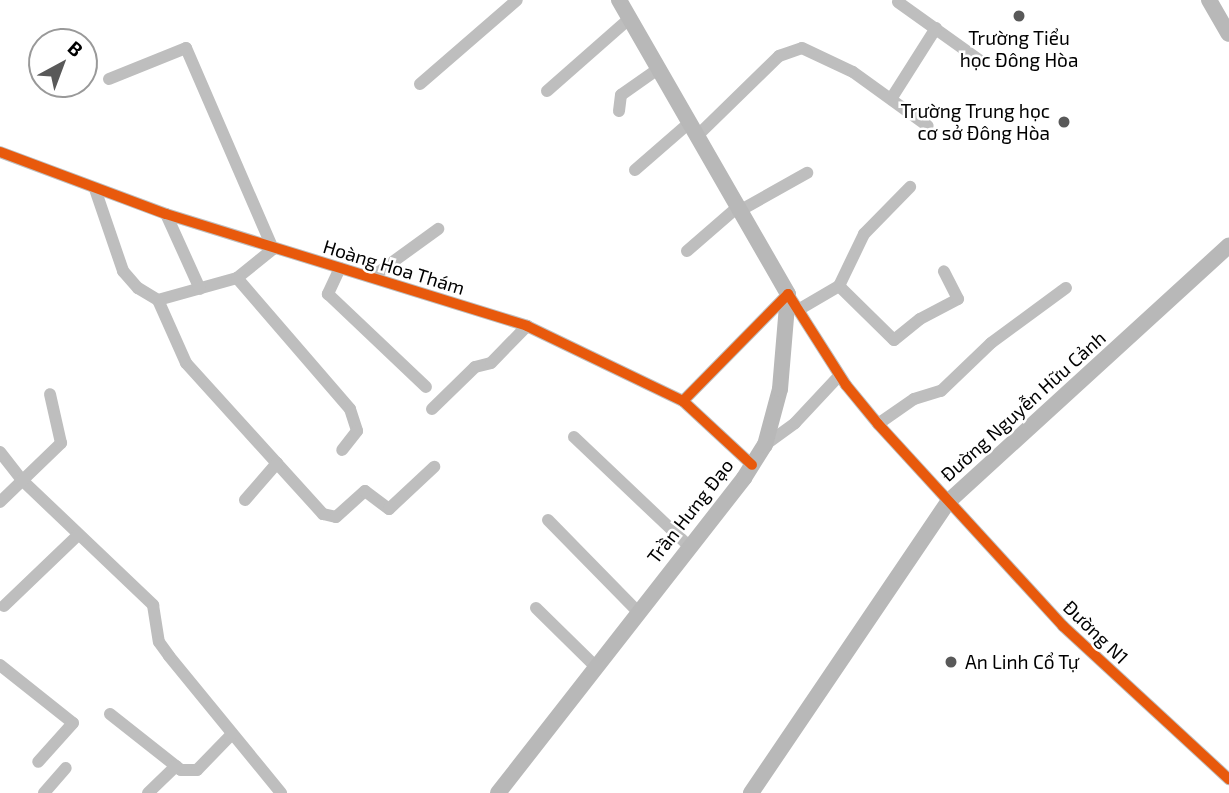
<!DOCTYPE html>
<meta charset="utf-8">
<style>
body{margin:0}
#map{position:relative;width:1229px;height:793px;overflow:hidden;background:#fff;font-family:"Exo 2",sans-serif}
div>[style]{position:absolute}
.street>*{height:12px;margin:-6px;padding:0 6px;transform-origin:6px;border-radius:6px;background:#bebebe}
.secondary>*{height:16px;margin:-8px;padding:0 8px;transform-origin:8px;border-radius:8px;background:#b8b8b8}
.cycleway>*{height:10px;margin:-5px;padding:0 5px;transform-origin:5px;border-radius:5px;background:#e8590c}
.dots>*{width:19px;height:19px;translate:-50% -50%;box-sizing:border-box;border:4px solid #fff;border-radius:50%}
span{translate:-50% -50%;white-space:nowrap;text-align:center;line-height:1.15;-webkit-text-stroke:5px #fff;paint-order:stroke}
.poi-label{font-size:19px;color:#000}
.right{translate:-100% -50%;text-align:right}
.left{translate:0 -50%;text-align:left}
.street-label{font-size:19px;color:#000}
.north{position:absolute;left:28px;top:28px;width:70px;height:70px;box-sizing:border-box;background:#fff;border:2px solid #999;border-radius:50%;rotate:41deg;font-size:19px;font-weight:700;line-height:28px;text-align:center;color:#000}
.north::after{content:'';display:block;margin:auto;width:24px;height:32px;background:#595959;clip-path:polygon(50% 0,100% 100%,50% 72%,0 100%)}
</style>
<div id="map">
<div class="street">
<div style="left:898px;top:2px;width:100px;rotate:35.6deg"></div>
<div style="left:109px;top:79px;width:83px;rotate:-21.9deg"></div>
<div style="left:186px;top:48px;width:219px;rotate:66.6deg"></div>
<div style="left:273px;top:249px;width:46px;rotate:141.1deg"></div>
<div style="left:237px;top:278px;width:82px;rotate:164.4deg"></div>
<div style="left:420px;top:84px;width:128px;rotate:-40.9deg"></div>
<div style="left:547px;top:91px;width:109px;rotate:-41.3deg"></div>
<div style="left:891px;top:99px;width:84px;rotate:-57.6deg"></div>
<div style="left:619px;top:111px;width:16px;rotate:-83deg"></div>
<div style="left:621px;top:95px;width:45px;rotate:-35.1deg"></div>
<div style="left:697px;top:136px;width:115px;rotate:-44.3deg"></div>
<div style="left:779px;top:56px;width:24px;rotate:-19deg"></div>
<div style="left:802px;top:48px;width:56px;rotate:25.2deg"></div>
<div style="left:853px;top:72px;width:92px;rotate:35.8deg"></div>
<div style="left:0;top:152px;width:177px;rotate:20.5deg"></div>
<div style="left:166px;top:214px;width:378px;rotate:17.2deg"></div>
<div style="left:527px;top:326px;width:173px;rotate:25.7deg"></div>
<div style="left:683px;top:401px;width:94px;rotate:42.8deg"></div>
<div style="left:635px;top:170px;width:72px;rotate:-41deg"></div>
<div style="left:95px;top:189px;width:87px;rotate:71.1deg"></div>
<div style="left:123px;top:271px;width:23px;rotate:49deg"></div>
<div style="left:138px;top:288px;width:23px;rotate:31deg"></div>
<div style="left:158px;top:300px;width:69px;rotate:66deg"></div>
<div style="left:186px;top:363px;width:204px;rotate:47.8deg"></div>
<div style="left:323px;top:514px;width:13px;rotate:13deg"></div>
<div style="left:336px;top:517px;width:39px;rotate:-42deg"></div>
<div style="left:365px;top:491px;width:30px;rotate:37deg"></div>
<div style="left:389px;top:509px;width:62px;rotate:-43deg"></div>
<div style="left:741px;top:210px;width:76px;rotate:-29.3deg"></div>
<div style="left:166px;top:214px;width:82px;rotate:65.6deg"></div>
<div style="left:687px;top:251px;width:69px;rotate:-40.9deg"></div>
<div style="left:340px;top:268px;width:29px;rotate:115deg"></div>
<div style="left:328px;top:294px;width:135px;rotate:43.5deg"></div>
<div style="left:372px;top:277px;width:82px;rotate:-36deg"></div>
<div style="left:237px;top:278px;width:173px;rotate:49.2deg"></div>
<div style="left:350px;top:409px;width:23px;rotate:72deg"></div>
<div style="left:357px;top:431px;width:24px;rotate:128deg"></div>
<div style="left:839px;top:286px;width:77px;rotate:44.5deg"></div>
<div style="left:894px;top:340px;width:33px;rotate:-39deg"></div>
<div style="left:920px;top:319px;width:43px;rotate:-27.8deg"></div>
<div style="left:958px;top:299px;width:31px;rotate:-117deg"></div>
<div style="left:798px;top:310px;width:48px;rotate:-30.3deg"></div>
<div style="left:839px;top:286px;width:58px;rotate:-64.3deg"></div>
<div style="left:864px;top:234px;width:66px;rotate:-45.6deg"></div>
<div style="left:683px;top:401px;width:150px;rotate:-45.5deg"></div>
<div style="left:788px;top:294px;width:108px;rotate:57.5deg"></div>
<div style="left:846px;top:385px;width:50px;rotate:50.6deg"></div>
<div style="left:878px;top:424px;width:274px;rotate:47.5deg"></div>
<div style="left:1063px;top:626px;width:226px;rotate:42.7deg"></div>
<div style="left:432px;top:409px;width:60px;rotate:-44.3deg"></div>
<div style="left:475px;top:367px;width:16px;rotate:-14deg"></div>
<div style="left:491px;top:363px;width:52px;rotate:-45.8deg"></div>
<div style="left:878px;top:424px;width:44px;rotate:-34.8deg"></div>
<div style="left:914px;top:399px;width:28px;rotate:-17deg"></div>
<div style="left:941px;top:391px;width:69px;rotate:-43.8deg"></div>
<div style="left:991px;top:343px;width:93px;rotate:-36.3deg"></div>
<div style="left:574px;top:437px;width:158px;rotate:43.5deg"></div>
<div style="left:765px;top:445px;width:37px;rotate:-36deg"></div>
<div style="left:795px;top:423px;width:64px;rotate:-46.9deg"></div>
<div style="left:0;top:452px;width:37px;rotate:52deg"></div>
<div style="left:23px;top:481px;width:180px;rotate:43.6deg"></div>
<div style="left:153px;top:605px;width:37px;rotate:81deg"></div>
<div style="left:159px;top:642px;width:17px;rotate:54deg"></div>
<div style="left:169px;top:656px;width:177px;rotate:50.7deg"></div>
<div style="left:245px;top:500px;width:49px;rotate:-49.1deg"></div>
<div style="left:0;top:502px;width:85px;rotate:-44deg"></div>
<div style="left:61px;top:443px;width:50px;rotate:-102.7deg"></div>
<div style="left:548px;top:520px;width:129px;rotate:45.6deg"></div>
<div style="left:4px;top:606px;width:103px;rotate:-43.8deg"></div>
<div style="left:536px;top:608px;width:84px;rotate:44.5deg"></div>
<div style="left:0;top:665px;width:93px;rotate:38.5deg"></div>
<div style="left:73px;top:723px;width:52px;rotate:131.9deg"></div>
<div style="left:110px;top:714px;width:90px;rotate:38.3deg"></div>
<div style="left:181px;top:770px;width:16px"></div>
<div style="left:197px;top:770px;width:50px;rotate:-45.8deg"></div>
<div style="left:44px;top:793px;width:33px;rotate:-49deg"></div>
<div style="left:148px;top:793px;width:39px;rotate:-44deg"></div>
</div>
<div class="secondary">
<div style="left:1209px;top:0;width:39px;rotate:60deg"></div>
<div style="left:498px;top:793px;width:400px;rotate:-52deg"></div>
<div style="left:744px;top:478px;width:39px;rotate:-58deg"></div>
<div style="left:765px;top:445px;width:58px;rotate:-75deg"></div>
<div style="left:780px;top:389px;width:95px;rotate:-85.2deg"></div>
<div style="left:788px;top:294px;width:339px;rotate:-119.9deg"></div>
<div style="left:751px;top:793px;width:353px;rotate:-55.9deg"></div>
<div style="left:949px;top:501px;width:379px;rotate:-42.4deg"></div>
</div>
<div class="cycleway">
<div style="left:0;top:152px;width:177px;rotate:20.5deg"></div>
<div style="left:166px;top:214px;width:378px;rotate:17.2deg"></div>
<div style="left:527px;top:326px;width:173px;rotate:25.7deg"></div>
<div style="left:683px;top:401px;width:94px;rotate:42.8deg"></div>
<div style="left:683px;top:401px;width:150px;rotate:-45.5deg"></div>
<div style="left:788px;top:294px;width:108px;rotate:57.5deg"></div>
<div style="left:846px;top:385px;width:50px;rotate:50.6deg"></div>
<div style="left:878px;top:424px;width:274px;rotate:47.5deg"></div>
<div style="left:1063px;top:626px;width:226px;rotate:42.7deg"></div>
</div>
<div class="dots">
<div style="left:1019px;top:16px;background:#595959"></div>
<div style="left:1064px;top:122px;background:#595959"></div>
<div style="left:951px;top:662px;background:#595959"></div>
</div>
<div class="poi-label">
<span style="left:1019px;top:49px">Trường Tiểu<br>học Đông Hòa</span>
<span class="right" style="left:1050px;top:122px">Trường Trung học<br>cơ sở Đông Hòa</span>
<span class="left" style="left:965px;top:662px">An Linh Cổ Tự</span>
</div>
<div class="street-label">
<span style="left:394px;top:267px;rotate:17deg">Hoàng Hoa Thám</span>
<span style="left:1023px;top:406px;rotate:-42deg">Đường Nguyễn Hữu Cảnh</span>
<span style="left:690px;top:511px;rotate:-52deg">Trần Hưng Đạo</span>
<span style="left:1096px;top:632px;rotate:44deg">Đường N1</span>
</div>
<div class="north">B</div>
</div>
